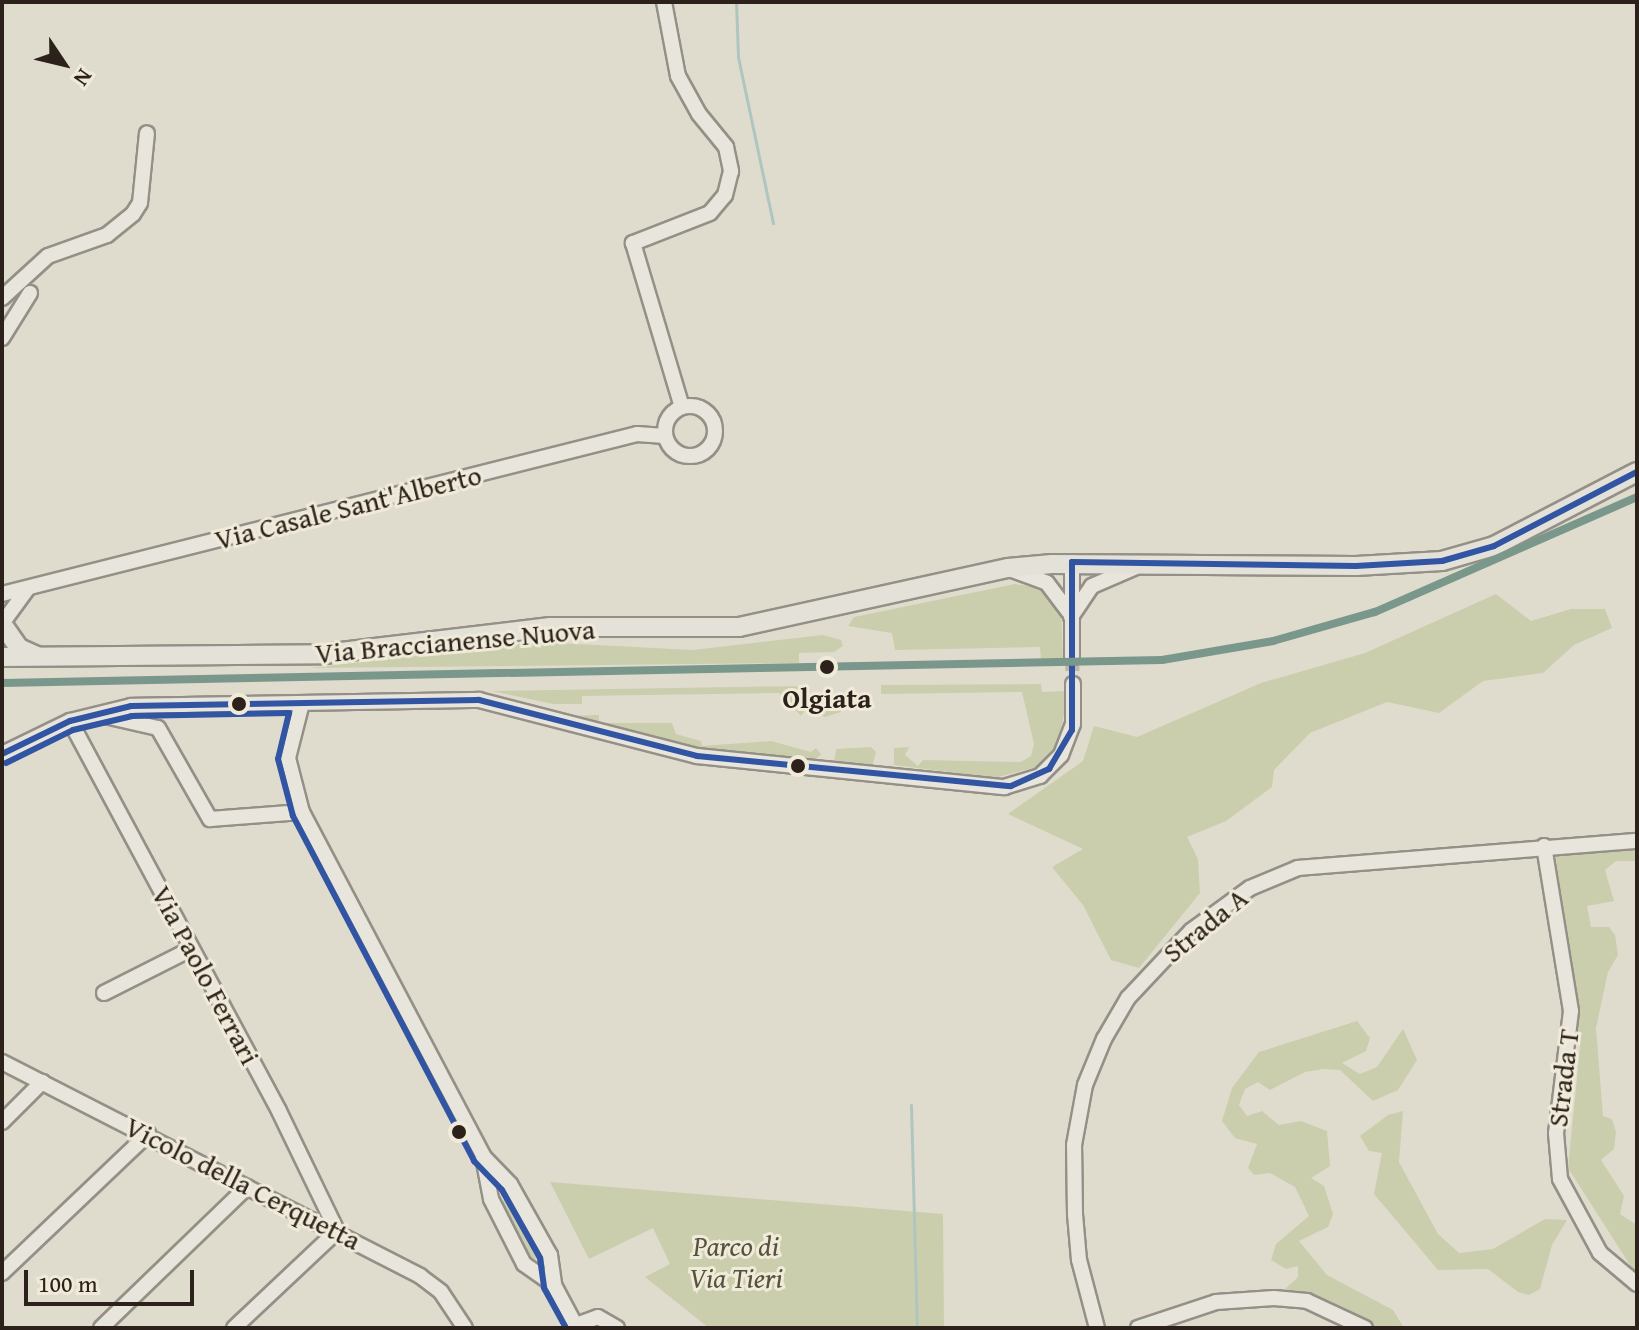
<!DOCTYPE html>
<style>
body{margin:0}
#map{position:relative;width:1639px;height:1330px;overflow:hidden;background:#e0dccd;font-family:"Gentium Book Plus",serif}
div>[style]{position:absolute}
.green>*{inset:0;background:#cacead}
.stream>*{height:3px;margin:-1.5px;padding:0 1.5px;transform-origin:1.5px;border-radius:1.5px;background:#aec6bf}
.minor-tunnel>*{height:14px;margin-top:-7px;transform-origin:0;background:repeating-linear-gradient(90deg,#bcb7a9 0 14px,transparent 0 21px)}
.roads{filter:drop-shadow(2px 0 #949087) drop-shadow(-2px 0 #949087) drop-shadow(0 2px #949087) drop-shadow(0 -2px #949087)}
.minor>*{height:14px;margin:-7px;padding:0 7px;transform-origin:7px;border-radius:7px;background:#e8e5dd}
.minor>.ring{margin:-7px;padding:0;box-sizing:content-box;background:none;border:14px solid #e8e5dd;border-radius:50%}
.major>*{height:18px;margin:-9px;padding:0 9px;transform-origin:9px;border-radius:9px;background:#e3e1d8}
.bus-1>*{height:6px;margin:-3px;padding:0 3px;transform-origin:3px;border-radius:3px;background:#3155a3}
.bus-2>*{height:6px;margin:-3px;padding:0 3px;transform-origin:3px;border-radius:3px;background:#3155a3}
.rail-1>*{height:8px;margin:-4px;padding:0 4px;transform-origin:4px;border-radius:4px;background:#7a978c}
.dots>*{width:22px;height:22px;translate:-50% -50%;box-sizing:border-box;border:4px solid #f0ebd9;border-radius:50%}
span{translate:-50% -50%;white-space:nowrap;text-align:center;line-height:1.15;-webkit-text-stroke:6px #f0ebd9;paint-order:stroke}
.street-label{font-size:28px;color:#2d211b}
.stop-label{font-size:28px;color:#2d211b;font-weight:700}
.park-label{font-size:28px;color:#57513f;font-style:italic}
.frame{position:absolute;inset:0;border:4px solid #2d211b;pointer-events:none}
.north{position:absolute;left:24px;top:24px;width:80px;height:80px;-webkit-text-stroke:6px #f0ebd9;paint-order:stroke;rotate:125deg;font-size:22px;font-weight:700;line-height:32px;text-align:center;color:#2d211b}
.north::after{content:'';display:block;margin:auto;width:28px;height:36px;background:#2d211b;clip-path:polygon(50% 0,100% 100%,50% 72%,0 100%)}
.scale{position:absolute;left:24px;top:1270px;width:170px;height:36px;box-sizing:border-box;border:4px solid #2d211b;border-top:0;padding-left:10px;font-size:24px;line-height:28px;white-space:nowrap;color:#2d211b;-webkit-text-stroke:6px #f0ebd9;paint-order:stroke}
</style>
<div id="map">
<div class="green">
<div style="clip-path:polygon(1015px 584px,1042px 588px,1061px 611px,1063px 659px,1041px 661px,1040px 647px,895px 650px,892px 633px,848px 626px,854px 617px)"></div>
<div style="clip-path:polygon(1496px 594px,1531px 621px,1571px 609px,1605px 609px,1612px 628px,1574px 645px,1543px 673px,1483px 681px,1439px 713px,1387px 702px,1310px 733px,1274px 770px,1272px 787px,1226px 821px,1187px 837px,1198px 859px,1200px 893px,1139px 968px,1111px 960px,1083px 905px,1052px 867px,1083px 849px,1008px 814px,1083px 761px,1094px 726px,1137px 737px,1261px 683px,1365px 653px)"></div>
<div style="clip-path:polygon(823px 635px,841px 640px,843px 646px,834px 652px,799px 653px,799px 663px,309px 668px,539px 642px,693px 650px)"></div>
<div style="clip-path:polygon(1041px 684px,1042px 692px,1064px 691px,1065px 710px,1058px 743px,1036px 767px,995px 778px,894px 765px,894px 748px,909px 747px,905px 755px,918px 766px,923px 760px,1021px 762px,1031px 756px,1034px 744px,1022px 692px,881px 694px,881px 685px)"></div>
<div style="clip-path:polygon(801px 686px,801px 696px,841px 698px,841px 712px,825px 717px,806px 709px,801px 716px,779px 693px,582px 696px,582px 704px,553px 704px,492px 691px)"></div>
<div style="clip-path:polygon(599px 715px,599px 723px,672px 723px,676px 734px,701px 741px,702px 746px,771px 741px,811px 752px,816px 748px,821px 754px,813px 763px,700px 751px,567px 716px)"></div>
<div style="clip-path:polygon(871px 747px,876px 752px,872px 767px,834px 763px,836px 749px)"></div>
<div style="clip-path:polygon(1637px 843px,1637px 861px,1616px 861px,1605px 870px,1614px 901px,1587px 906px,1591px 927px,1609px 927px,1615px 935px,1618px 955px,1608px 972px,1596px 1028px,1603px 1116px,1612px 1119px,1616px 1132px,1614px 1149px,1601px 1160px,1624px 1196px,1620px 1214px,1637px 1225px,1637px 1276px,1568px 1168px,1580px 1047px,1555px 850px)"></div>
<div style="clip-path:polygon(1357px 1021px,1370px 1038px,1366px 1051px,1342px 1063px,1360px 1074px,1377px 1067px,1403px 1029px,1417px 1060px,1398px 1090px,1373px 1101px,1340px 1070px,1324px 1069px,1305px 1072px,1270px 1090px,1258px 1082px,1245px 1089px,1239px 1105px,1247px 1116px,1262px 1111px,1279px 1125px,1301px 1121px,1327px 1131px,1330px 1166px,1311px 1178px,1324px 1186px,1333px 1214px,1328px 1227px,1299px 1241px,1327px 1275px,1393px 1310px,1404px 1328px,1374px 1328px,1317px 1296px,1282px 1292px,1298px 1277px,1298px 1266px,1286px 1269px,1271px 1260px,1276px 1244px,1309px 1216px,1295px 1187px,1270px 1173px,1254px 1175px,1248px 1168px,1257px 1144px,1235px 1138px,1222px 1121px,1232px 1088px,1259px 1052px)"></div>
<div style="clip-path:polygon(1403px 1111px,1399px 1162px,1438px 1234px,1459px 1253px,1493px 1249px,1545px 1219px,1567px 1220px,1552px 1245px,1540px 1289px,1529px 1295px,1518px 1292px,1488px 1269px,1438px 1270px,1374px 1194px,1382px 1153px,1369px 1151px,1360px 1136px,1388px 1115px)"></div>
<div style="clip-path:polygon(550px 1182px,943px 1214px,944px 1328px,709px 1328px,645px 1277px,670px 1264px,653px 1228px,589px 1259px)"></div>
<div style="clip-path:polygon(505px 1198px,510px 1198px,540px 1252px,539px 1259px,528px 1258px,500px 1207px)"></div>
</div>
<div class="stream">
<div style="left:736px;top:2px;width:55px;rotate:87.9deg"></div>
<div style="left:738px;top:57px;width:170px;rotate:78.1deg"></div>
<div style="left:911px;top:1105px;width:223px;rotate:88.5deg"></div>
</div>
<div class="minor-tunnel">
<div style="left:1072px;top:657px;width:27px;rotate:88deg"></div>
</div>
<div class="roads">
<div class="minor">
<div style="left:664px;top:2px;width:75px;rotate:79.3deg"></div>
<div style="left:678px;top:76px;width:43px;rotate:61.1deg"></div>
<div style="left:699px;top:114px;width:43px;rotate:50.7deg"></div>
<div style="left:726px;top:147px;width:25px;rotate:78deg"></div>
<div style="left:731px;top:171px;width:25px;rotate:104deg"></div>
<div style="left:725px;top:195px;width:23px;rotate:130deg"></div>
<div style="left:710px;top:213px;width:83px;rotate:158.7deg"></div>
<div style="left:633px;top:243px;width:171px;rotate:73.4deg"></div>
<div style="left:2px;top:298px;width:62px;rotate:-42.4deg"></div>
<div style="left:48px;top:256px;width:63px;rotate:-19.6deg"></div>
<div style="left:107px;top:235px;width:33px;rotate:-39deg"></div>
<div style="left:133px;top:214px;width:13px;rotate:-58deg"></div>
<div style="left:140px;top:203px;width:70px;rotate:-84.3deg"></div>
<div style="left:2px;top:338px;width:53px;rotate:-58.1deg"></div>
<div class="ring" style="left:665px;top:406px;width:36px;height:36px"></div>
<div style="left:1012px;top:570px;width:37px;rotate:20deg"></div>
<div style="left:1047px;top:583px;width:36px;rotate:53deg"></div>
<div style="left:2px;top:594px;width:655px;rotate:-14.14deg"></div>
<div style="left:637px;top:434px;width:28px;rotate:4deg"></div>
<div style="left:1071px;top:617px;width:37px;rotate:-56deg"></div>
<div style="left:1092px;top:586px;width:46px;rotate:-23.2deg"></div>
<div style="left:4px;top:621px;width:41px;rotate:-54deg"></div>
<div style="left:1072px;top:657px;width:95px;rotate:-90deg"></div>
<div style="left:302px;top:703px;width:57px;rotate:104.3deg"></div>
<div style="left:288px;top:758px;width:56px;rotate:75.5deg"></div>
<div style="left:302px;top:812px;width:389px;rotate:62.2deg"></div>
<div style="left:483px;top:1156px;width:39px;rotate:46deg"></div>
<div style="left:510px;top:1184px;width:81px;rotate:60.6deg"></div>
<div style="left:550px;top:1255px;width:30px;rotate:82deg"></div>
<div style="left:554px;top:1285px;width:49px;rotate:61.9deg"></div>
<div style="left:105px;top:716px;width:54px;rotate:12.8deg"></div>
<div style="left:158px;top:728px;width:105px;rotate:60.3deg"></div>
<div style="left:210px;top:819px;width:92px;rotate:-4.4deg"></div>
<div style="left:70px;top:721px;width:442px;rotate:61.8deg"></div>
<div style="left:279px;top:1111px;width:133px;rotate:64.2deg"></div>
<div style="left:2px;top:754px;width:76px;rotate:-25.9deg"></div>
<div style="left:70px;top:721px;width:63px;rotate:-13.8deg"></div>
<div style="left:131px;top:706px;width:348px;rotate:-1deg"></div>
<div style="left:479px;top:700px;width:225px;rotate:14.4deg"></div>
<div style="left:697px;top:756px;width:309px;rotate:5.8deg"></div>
<div style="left:1004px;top:787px;width:38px;rotate:-17deg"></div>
<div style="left:1040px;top:776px;width:30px;rotate:-45deg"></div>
<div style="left:1061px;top:755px;width:33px;rotate:-69deg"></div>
<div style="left:1073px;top:724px;width:40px;rotate:-90deg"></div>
<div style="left:1544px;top:846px;width:167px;rotate:80.7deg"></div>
<div style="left:1571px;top:1011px;width:123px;rotate:97deg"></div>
<div style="left:1556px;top:1133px;width:46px;rotate:85deg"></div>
<div style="left:1560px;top:1179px;width:84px;rotate:61.6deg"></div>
<div style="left:1600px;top:1253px;width:48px;rotate:40deg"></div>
<div style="left:104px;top:993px;width:97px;rotate:-26.8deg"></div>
<div style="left:2px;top:1062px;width:470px;rotate:27.1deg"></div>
<div style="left:420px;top:1276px;width:26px;rotate:37deg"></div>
<div style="left:441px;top:1292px;width:43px;rotate:56.3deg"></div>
<div style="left:2px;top:1122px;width:57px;rotate:-45deg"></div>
<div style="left:483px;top:1157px;width:43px;rotate:79.2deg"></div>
<div style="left:491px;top:1199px;width:73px;rotate:63.1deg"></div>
<div style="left:524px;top:1264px;width:37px;rotate:35deg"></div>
<div style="left:2px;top:1273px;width:202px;rotate:-43.6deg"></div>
<div style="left:576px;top:1325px;width:23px;rotate:-20deg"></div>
<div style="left:598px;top:1317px;width:22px;rotate:30deg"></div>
<div style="left:101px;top:1328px;width:203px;rotate:-44deg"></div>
<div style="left:234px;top:1328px;width:141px;rotate:-43.3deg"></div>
<div style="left:1097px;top:1328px;width:70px;rotate:-104.8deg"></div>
<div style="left:1079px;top:1260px;width:46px;rotate:-95deg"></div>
<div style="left:1075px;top:1214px;width:69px;rotate:-90.8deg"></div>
<div style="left:1074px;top:1145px;width:61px;rotate:-79.6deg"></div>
<div style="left:1085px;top:1085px;width:50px;rotate:-67.6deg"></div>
<div style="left:1104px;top:1039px;width:48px;rotate:-59.7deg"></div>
<div style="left:1128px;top:998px;width:92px;rotate:-46.8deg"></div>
<div style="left:1191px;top:931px;width:73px;rotate:-36.1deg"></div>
<div style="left:1250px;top:888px;width:52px;rotate:-22.6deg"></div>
<div style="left:1298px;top:868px;width:340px;rotate:-4.6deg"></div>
<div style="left:1138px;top:1328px;width:82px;rotate:-18.4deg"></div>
<div style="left:1216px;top:1302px;width:58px;rotate:-3.9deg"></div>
<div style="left:1274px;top:1298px;width:33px;rotate:5deg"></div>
<div style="left:1307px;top:1301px;width:64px;rotate:25deg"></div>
</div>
<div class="major">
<div style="left:5px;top:628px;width:24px;rotate:55deg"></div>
<div style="left:19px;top:648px;width:20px;rotate:24deg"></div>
<div style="left:2px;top:657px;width:322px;rotate:-0.5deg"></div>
<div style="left:324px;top:654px;width:228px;rotate:-6.8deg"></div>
<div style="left:550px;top:627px;width:189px"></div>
<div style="left:739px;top:627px;width:275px;rotate:-12.4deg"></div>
<div style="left:1008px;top:568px;width:44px;rotate:-5.2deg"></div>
<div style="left:1052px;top:564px;width:304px;rotate:0.4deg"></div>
<div style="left:1356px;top:566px;width:86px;rotate:-3.3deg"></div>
<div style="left:1442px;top:561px;width:54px;rotate:-16.1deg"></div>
<div style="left:1494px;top:546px;width:161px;rotate:-27.4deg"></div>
</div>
</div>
<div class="bus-1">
<div style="left:2px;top:754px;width:76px;rotate:-25.9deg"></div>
<div style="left:70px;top:721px;width:63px;rotate:-13.8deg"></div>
<div style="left:131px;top:706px;width:348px;rotate:-1deg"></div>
<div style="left:479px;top:700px;width:225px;rotate:14.4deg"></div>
<div style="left:697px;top:756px;width:315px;rotate:5.5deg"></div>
<div style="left:1011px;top:786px;width:42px;rotate:-24.1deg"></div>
<div style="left:1049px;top:769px;width:45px;rotate:-59.5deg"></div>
<div style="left:1072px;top:730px;width:168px;rotate:-90deg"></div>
<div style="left:1072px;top:562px;width:284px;rotate:0.8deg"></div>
<div style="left:1356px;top:566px;width:86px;rotate:-3.3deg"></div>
<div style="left:1442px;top:561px;width:54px;rotate:-16.1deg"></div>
<div style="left:1494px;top:546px;width:161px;rotate:-27.4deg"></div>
</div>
<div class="bus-2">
<div style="left:6px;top:763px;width:75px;rotate:-26.2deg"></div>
<div style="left:73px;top:730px;width:61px;rotate:-13.3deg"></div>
<div style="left:132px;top:716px;width:157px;rotate:-1.1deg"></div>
<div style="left:289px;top:713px;width:47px;rotate:103.4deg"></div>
<div style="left:278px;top:759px;width:59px;rotate:75.3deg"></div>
<div style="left:293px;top:816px;width:390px;rotate:62.3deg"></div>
<div style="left:474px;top:1161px;width:40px;rotate:46deg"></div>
<div style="left:502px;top:1190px;width:78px;rotate:60.8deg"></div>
<div style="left:540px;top:1258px;width:30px;rotate:82deg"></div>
<div style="left:544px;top:1288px;width:46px;rotate:61.2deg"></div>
</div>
<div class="rail-1">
<div style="left:2px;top:683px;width:1160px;rotate:-1.14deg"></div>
<div style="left:1162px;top:660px;width:113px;rotate:-9.7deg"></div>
<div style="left:1273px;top:641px;width:106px;rotate:-15.9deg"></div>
<div style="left:1375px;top:612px;width:286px;rotate:-23.7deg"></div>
</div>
<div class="dots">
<div style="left:827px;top:667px;background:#2d211b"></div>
<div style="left:239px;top:704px;background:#2d211b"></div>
<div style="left:798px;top:766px;background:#2d211b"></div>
<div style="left:459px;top:1132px;background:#2d211b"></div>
</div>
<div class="street-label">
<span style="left:348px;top:507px;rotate:-14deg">Via Casale Sant'Alberto</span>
<span style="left:455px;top:641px;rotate:-5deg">Via Braccianense Nuova</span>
<span style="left:1205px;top:925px;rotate:-39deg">Strada A</span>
<span style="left:206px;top:975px;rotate:62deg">Via Paolo Ferrari</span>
<span style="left:1563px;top:1078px;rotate:-83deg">Strada T</span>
<span style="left:243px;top:1183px;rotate:27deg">Vicolo della Cerquetta</span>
</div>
<div class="stop-label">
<span style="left:827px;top:698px">Olgiata</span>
</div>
<div class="park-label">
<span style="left:736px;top:1262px">Parco di<br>Via Tieri</span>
</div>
<div class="frame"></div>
<div class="north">N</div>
<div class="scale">100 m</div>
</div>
